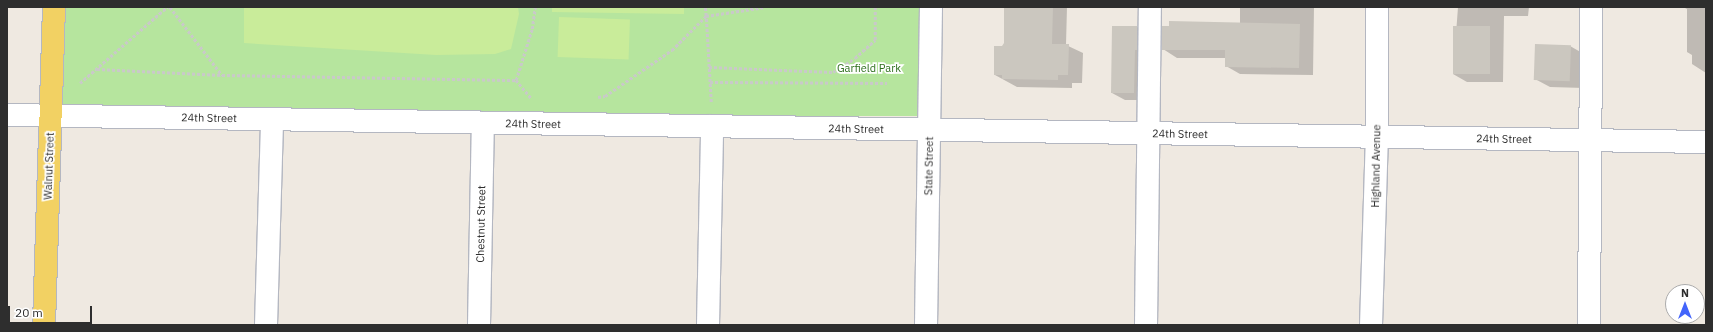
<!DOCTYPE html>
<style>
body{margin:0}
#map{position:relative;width:1713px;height:332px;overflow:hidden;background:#efe9e1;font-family:"IBM Plex Sans",sans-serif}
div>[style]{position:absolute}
.green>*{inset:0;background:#b6e59e;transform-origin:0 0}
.pitch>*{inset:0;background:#c9ec9a;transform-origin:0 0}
.shadow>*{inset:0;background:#0003}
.building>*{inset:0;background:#cbc7bf;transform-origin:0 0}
.path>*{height:2.5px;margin-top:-1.25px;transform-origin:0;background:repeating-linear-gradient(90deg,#c9c9c9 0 3px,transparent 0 5px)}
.roads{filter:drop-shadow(1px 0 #b4b7c1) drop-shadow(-1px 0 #b4b7c1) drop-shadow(0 1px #b4b7c1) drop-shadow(0 -1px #b4b7c1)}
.minor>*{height:22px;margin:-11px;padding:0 11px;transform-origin:11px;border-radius:11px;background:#fff}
.major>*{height:22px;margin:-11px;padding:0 11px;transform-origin:11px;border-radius:11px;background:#f2d163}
span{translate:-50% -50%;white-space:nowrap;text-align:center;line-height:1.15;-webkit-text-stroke:3.5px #fff;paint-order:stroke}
.park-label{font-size:11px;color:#2c6e1b}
.street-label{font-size:11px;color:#2e2e2e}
.frame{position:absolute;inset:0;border:8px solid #2e2e2e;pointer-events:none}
.north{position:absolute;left:1665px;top:284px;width:40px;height:40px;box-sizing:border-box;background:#fff;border:1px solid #ababab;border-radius:50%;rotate:0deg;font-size:11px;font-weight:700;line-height:16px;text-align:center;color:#2e2e2e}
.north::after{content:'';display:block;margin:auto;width:14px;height:18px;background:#4264fb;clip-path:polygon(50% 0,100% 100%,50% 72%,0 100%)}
.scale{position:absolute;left:8px;top:306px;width:84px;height:18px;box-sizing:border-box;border:2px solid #2e2e2e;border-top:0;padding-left:5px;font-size:12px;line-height:14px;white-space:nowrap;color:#2e2e2e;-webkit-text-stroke:3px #fff;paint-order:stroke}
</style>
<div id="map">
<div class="green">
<div style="left:54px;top:7px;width:877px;height:109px"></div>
</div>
<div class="pitch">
<div style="clip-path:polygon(244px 7px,518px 7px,519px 14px,511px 49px,495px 54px,436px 55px,244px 43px)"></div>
<div style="clip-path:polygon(552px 7px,684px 7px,684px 14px,552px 12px)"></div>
<div style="left:559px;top:17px;width:71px;height:40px;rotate:2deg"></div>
</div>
<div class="shadow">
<div style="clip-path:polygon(1005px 7px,1067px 7px,1066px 45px,1083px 53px,1082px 83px,1072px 83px,1072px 88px,1017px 87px,995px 75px,1005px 43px)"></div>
<div style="clip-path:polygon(1240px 7px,1314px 7px,1313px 75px,1240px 74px,1226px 66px,1226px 58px,1177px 58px,1163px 49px,1240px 23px)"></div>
<div style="clip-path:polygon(1458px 7px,1529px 7px,1528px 16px,1504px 16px,1503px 82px,1467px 82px,1453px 74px)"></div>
<div style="clip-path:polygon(1683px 7px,1706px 7px,1706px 73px,1692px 64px,1692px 55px,1687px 52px,1687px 9px)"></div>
<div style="clip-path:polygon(1137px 27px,1150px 35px,1147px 100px,1125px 100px,1112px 93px)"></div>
<div style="clip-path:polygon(1570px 46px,1584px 54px,1584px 88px,1550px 87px,1535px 79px)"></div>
</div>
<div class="building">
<div style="clip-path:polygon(1004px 7px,1053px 7px,1052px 44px,1069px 44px,1068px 75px,1058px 75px,1058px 80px,1002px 79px,1002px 75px,994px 75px,994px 46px,1002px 46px,1004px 43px)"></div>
<div style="clip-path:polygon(1169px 21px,1300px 24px,1299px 68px,1225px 67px,1225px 50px,1162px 50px,1162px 26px,1169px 26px)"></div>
<div style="clip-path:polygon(1112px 26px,1137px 26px,1137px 50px,1135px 50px,1134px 93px,1111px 93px)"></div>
<div style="left:1453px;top:26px;width:37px;height:48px"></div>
<div style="left:1535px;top:44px;width:36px;height:36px;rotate:2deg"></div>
</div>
<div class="path">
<div style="left:170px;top:7px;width:86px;rotate:52.6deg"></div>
<div style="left:709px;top:67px;width:124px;rotate:2.3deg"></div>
<div style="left:833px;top:72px;width:26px;rotate:-32deg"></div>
<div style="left:855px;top:58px;width:27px;rotate:-42deg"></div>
<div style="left:875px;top:40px;width:33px;rotate:-90deg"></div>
<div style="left:97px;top:69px;width:125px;rotate:2.7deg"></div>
<div style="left:222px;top:75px;width:294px;rotate:1deg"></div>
<div style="left:516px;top:80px;width:53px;rotate:-72.6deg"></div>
<div style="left:532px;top:29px;width:22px;rotate:-82deg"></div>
<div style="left:516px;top:80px;width:23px;rotate:50deg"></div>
<div style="left:710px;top:82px;width:177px;rotate:0.3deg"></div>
<div style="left:80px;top:83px;width:116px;rotate:-41.1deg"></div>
<div style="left:598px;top:97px;width:7px;rotate:-8deg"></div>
<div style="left:605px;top:96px;width:81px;rotate:-34.5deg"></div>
<div style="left:672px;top:50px;width:48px;rotate:-45deg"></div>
<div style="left:706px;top:16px;width:9px;rotate:-96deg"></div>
<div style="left:711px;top:102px;width:86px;rotate:-93.3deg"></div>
<div style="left:706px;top:16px;width:60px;rotate:-8.7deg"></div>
</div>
<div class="roads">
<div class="minor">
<div style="left:7px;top:115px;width:1699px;rotate:0.91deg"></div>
<div style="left:266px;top:325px;width:206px;rotate:-88.3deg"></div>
<div style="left:479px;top:325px;width:202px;rotate:-88.9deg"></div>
<div style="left:708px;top:325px;width:199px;rotate:-88.8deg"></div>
<div style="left:926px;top:325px;width:318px;rotate:-89.1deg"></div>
<div style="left:1146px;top:325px;width:318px;rotate:-89.3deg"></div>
<div style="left:1371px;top:325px;width:188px;rotate:-88.2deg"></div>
<div style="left:1377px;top:137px;width:130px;rotate:-90deg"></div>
<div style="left:1589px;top:325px;width:318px;rotate:-89.6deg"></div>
</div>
<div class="major">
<div style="left:44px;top:325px;width:318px;rotate:-88.2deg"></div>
</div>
</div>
<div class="park-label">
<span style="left:869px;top:68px">Garfield Park</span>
</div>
<div class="street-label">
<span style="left:209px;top:118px;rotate:1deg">24th Street</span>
<span style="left:533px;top:124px;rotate:1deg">24th Street</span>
<span style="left:856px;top:129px;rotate:1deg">24th Street</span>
<span style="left:1180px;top:134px;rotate:1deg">24th Street</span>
<span style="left:1504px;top:139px;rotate:1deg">24th Street</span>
<span style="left:49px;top:166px;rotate:-88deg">Walnut Street</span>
<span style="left:929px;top:166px;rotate:-89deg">State Street</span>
<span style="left:1376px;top:166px;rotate:-89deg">Highland Avenue</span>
<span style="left:481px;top:224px;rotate:-89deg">Chestnut Street</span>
</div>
<div class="frame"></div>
<div class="north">N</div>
<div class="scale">20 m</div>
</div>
